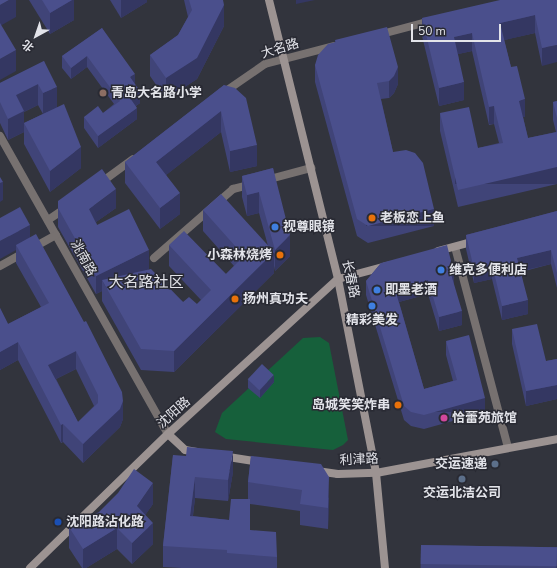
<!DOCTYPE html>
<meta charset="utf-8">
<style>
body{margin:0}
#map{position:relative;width:557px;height:568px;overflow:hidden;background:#32343d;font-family:"Nunito Sans","Noto Sans SC",sans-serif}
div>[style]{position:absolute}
.green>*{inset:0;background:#16603b}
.street>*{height:8px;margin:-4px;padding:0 4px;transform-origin:4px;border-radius:4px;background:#777170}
.secondary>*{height:8px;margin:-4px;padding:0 4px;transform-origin:4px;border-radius:4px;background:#9c9392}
.wall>*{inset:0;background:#404478;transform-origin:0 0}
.shaded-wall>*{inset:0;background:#343762;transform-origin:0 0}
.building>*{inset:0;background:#4a4f8c;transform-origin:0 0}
.dots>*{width:11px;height:11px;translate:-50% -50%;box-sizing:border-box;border:2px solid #292a33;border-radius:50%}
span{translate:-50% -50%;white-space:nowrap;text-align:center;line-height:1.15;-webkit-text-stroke:3px #292a33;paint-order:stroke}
.street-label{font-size:13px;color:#e3e4ea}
.poi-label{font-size:13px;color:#e3e4ea;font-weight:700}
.left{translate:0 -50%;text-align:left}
.right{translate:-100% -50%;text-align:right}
.quarter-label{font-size:15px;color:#e3e4ea}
.north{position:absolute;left:16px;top:16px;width:40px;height:40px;-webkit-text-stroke:3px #292a33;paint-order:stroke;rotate:220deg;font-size:11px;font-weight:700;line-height:16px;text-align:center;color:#e3e4ea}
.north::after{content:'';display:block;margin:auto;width:14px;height:18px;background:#e3e4ea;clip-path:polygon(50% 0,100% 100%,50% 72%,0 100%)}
.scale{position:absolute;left:411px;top:24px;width:90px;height:18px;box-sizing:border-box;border:2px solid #e3e4ea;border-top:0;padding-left:5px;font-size:12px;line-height:14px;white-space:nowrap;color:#e3e4ea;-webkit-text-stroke:3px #292a33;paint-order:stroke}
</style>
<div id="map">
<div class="green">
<div style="clip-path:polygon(320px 337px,329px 343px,348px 440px,343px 445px,333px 450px,226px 439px,215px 432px,222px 413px,303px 338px)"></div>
</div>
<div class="street">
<div style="left:378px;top:35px;width:55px;rotate:-14.8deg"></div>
<div style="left:223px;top:93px;width:51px;rotate:-34.6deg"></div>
<div style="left:265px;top:64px;width:71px;rotate:-14.6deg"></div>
<div style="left:0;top:136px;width:342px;rotate:60.6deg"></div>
<div style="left:266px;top:180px;width:47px;rotate:-14.9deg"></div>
<div style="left:99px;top:184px;width:42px;rotate:-36.3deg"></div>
<div style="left:48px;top:220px;width:23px;rotate:-34deg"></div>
<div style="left:455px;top:247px;width:207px;rotate:75.2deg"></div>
<div style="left:154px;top:258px;width:105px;rotate:-41.1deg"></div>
<div style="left:233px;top:189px;width:21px;rotate:-14deg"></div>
<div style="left:0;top:266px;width:64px;rotate:-29deg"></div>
</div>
<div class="secondary">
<div style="left:269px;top:0;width:287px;rotate:76.1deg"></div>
<div style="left:338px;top:279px;width:198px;rotate:78.9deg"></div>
<div style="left:376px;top:473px;width:95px;rotate:84.6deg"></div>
<div style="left:438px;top:251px;width:38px;rotate:-15deg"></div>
<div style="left:168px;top:434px;width:23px;rotate:43deg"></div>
<div style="left:185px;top:450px;width:12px;rotate:9deg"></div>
<div style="left:222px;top:456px;width:38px;rotate:9deg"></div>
<div style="left:317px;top:471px;width:21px;rotate:8deg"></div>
<div style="left:338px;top:474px;width:38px;rotate:-2deg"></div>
<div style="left:376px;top:473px;width:184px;rotate:-10.6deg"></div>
<div style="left:30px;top:568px;width:192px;rotate:-44.2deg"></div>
<div style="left:168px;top:434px;width:230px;rotate:-42.4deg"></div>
<div style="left:338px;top:279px;width:51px;rotate:-14.9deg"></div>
</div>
<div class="wall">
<div style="clip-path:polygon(29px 0,74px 0,74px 20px,50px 34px)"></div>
<div style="clip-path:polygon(110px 0,147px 0,147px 2px,121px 18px)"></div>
<div style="clip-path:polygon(184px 0,223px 0,224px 26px,197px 79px,166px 99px,150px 76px,150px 55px,178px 35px,188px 17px)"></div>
<div style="clip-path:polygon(557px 0,542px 66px,535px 33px,504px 40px,511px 67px,525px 117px,523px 117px,528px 138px,556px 132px,553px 120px,553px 102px,557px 101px,557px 184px,458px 207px,440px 131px,440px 113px,478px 148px,499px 143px,494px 124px,489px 125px,472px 51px,458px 54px,464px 100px,439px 106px,422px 36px,422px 18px)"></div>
<div style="clip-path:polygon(102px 28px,135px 84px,140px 103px,136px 106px,137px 119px,98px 148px,84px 128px,84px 117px,103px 113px,114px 104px,87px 67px,71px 79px,62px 68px,62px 56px)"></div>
<div style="clip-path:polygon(335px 40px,398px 84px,394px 93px,389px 98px,381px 99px,393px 152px,434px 226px,368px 243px,357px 236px,315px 82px,315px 65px,335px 42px)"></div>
<div style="clip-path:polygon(44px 61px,57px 107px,81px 168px,50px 192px,24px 144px,24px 123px,43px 114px,38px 105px,24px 112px,24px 132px,8px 140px,0 123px,0 83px)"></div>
<div style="clip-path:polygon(224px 85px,257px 166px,230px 172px,221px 132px,166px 175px,180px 214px,160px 229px,125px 183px,125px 162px)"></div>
<div style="clip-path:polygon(273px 168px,290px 256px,275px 271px,274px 266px,274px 273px,174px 372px,141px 370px,102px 301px,102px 291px,96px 294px,58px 227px,58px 201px,116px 208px,96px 222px,97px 225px,149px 269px,146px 270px,183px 302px,197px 304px,201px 300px,169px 266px,169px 245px,226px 274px,234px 266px,203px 231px,203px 210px,268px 246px,259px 213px,247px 216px,242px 197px,242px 176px)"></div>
<div style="clip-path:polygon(557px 211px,557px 288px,551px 264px,521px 272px,528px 314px,502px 320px,492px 279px,474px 283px,466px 249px,466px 235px)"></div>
<div style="clip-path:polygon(evenodd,0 218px,30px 238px,123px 419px,120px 427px,83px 463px,63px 442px,61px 443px,18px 360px,0 370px,0 308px,8px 324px,41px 307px,16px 263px,16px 250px,0 218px,76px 369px,94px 406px,78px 422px,56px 379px,76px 369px)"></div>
<div style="clip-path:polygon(381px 263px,454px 286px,462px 325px,439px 331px,428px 294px,399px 302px,424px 389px,453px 381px,446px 355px,446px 341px,485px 412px,424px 429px,411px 426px,404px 420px,366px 295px,366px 281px)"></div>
<div style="clip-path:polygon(512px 329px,546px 361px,557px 359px,557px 399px,526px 406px,512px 344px)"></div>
<div style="clip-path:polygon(248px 380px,274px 382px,260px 398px,248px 388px)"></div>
<div style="clip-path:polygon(173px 455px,233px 472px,228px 501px,195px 498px,193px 516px,229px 520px,248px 499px,248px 482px,251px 456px,329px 498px,328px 529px,300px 525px,300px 511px,250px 504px,250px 530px,277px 557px,277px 568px,182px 568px,163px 567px,163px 546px)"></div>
<div style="clip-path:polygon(153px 504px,145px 515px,153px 544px,132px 564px,117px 549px,86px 568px,82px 568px,69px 548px,69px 527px)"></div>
<div style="left:421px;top:545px;width:136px;height:23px;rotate:1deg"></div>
</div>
<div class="shaded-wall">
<div style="clip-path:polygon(9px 0,16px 0,16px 17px,0 26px,0 5px)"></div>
<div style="clip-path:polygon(72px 0,74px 0,74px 20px,50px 34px,50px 13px)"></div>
<div style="clip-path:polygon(121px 0,147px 0,147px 2px,121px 18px)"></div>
<div style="clip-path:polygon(296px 0,315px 0,296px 4px)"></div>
<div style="clip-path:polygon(224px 5px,224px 26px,197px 79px,166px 99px,166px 78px)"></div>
<div style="clip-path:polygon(535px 15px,535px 33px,500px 41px,500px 23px)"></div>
<div style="clip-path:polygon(472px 33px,472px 51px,454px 55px,454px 37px)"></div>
<div style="clip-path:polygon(557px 45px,557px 62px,542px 66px,542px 48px)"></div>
<div style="clip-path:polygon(16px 50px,16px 71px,0 80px,0 59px)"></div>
<div style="clip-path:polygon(87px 56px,87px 67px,71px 79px,71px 68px)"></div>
<div style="clip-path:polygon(398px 67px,398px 84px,394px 93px,389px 98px,389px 81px)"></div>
<div style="clip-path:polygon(135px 74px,135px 85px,130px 77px)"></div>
<div style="clip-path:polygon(464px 82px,464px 100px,439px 106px,439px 88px)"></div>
<div style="clip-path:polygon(38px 84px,38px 105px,24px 112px,24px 132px,8px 140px,8px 119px,16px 95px)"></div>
<div style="clip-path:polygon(57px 87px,57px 108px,43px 114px,43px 93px)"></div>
<div style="clip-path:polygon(140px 91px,140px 103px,130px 110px,130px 98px)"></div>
<div style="clip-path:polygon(525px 99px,525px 117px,519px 118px,519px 101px)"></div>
<div style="left:494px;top:106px;width:18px;height:5px;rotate:90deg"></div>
<div style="clip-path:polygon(137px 108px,137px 119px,98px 148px,98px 136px)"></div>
<div style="clip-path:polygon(221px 111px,221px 132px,156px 183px,156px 162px)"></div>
<div style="clip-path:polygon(257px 145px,257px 166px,230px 172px,230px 151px)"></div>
<div style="clip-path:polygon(81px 147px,81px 168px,50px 192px,50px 171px)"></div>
<div style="left:557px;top:167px;width:17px;height:102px;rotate:90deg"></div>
<div style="clip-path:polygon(3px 182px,3px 200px,0 202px,0 183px)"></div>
<div style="clip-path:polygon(116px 189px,116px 208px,89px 227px,89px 209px)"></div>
<div style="clip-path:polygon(259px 192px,259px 213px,247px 216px,247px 195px)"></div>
<div style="clip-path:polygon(180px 193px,180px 214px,160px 229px,160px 208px)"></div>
<div style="left:434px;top:209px;width:17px;height:68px;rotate:90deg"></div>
<div style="clip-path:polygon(30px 225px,30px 243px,16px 245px,16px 250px,0 259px,0 241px)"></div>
<div style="clip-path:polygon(290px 235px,290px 256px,275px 271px,275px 250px)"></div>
<div style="clip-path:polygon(149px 250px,149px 269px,107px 289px,102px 280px,102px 291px,96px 294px,96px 276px)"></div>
<div style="clip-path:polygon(551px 250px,551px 264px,517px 272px,517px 258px)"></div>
<div style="clip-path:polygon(274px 252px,274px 273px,174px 372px,174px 351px)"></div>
<div style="clip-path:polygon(492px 264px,492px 279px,474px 283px,474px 269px)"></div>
<div style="clip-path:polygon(454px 273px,454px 287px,451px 274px)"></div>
<div style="clip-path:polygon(428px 280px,428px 294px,395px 303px,395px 289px)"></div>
<div style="clip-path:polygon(528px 300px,528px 314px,502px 320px,502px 306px)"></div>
<div style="clip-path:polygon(462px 311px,462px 325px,439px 331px,439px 317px)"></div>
<div style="clip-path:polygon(18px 342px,18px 360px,0 370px,0 352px)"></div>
<div style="clip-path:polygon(76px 351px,76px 369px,48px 383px,48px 365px)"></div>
<div style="clip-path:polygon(274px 375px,274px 382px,260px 398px,260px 390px)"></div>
<div style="clip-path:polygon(557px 385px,557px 399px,526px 406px,526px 391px)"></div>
<div style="left:485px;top:398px;width:14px;height:63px;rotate:90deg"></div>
<div style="clip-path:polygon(123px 401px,123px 419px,120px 427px,83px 463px,83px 444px)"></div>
<div style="left:63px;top:424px;width:18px;height:2px;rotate:90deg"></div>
<div style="clip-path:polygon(233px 451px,233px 472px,228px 501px,228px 480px)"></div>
<div style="clip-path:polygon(195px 477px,195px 498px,190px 537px,190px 516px)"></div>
<div style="clip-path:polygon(329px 477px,329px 498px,328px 529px,328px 508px)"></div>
<div style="clip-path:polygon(153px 483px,153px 504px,137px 527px,137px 506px)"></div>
<div style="clip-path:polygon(153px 523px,153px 544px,132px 564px,132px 543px)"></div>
<div style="clip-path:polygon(117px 528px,117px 549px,86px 568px,83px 568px,83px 549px)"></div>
</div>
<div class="building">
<div style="clip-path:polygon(0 0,9px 0,0 5px)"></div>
<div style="clip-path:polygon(42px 0,72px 0,50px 13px)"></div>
<div style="clip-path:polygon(189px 0,223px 0,224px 5px,197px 58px,166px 78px,150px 55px,178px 35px,192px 10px)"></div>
<div style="clip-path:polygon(500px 0,557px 0,557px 45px,542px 48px,535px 15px,500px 23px,511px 67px,517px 66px,525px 99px,519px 101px,528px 138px,557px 132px,557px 167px,458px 190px,440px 113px,469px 107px,478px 148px,503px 143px,494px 106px,489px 107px,472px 33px,454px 37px,464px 82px,439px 88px,422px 18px)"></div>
<div style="clip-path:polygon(0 23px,16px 50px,0 59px)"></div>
<div style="clip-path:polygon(387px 27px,398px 67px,394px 76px,389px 81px,377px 83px,393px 152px,406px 150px,415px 153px,423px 163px,434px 209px,368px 226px,357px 219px,315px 65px,318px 55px,328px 44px,336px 42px,335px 40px)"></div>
<div style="clip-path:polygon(102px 28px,135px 74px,130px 77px,140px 91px,130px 98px,137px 108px,98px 136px,84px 117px,98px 106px,103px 113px,120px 101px,87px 56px,71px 68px,62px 56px)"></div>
<div style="clip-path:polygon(44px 61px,57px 87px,43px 93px,38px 84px,16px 95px,24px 111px,8px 119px,0 102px,0 83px)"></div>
<div style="clip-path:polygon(224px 85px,235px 88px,246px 98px,257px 145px,230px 151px,221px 111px,156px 162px,180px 193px,160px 208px,125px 162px)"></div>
<div style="clip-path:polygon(557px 101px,557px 118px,553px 102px)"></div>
<div style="clip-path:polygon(64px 104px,81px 147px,50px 171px,24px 123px)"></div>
<div style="clip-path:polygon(273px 168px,290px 235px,275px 250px,259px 192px,247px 195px,242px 176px)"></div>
<div style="clip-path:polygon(102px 169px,116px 189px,89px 209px,97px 225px,129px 209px,149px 250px,96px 276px,58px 208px,58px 201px)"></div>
<div style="clip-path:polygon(0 177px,3px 182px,0 183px)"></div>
<div style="clip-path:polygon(221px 194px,274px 252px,174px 351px,141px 349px,102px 280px,151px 269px,183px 302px,189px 297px,197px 304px,211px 290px,169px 245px,184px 231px,226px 274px,244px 256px,203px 210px)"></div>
<div style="clip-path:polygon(20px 207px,30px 225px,0 241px,0 218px)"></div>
<div style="clip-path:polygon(557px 211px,557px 273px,551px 250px,517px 258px,528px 300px,502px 306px,492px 264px,474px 269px,466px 235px)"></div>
<div style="clip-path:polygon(evenodd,36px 234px,84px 322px,86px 321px,122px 392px,123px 401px,120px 409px,83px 444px,63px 424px,61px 425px,18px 342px,0 352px,0 308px,8px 324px,49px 303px,16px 245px,36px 234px,76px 351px,98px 395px,98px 403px,78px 422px,48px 365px,76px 351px)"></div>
<div style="clip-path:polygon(447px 245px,454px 273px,451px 274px,462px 311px,439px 317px,428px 280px,395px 289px,424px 389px,457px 380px,446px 341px,469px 335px,485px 398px,424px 415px,411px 412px,404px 406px,366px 281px,381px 263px)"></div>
<div style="clip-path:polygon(537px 324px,546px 361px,557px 359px,557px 385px,526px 391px,512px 329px)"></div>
<div style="left:262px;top:364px;width:16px;height:21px;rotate:43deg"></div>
<div style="clip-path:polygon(187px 447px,233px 451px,228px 480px,195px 477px,190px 516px,229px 520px,231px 499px,250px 499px,250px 530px,276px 532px,277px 557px,227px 553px,227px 550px,163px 546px,173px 455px,186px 456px)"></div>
<div style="clip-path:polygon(251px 456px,321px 464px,329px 477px,328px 508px,300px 504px,302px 490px,248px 482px)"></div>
<div style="clip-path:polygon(134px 469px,153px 483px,137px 506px,153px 523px,132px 543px,117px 528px,83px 549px,69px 527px,99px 512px,118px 493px)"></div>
<div style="left:421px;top:545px;width:136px;height:19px;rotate:1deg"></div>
</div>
<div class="dots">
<div style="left:103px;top:93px;background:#8d6e63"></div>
<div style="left:372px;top:218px;background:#e8710a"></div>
<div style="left:275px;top:227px;background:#3f7fe0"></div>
<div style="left:280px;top:255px;background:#e8710a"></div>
<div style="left:441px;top:270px;background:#3f7fe0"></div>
<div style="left:377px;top:290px;background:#3f7fe0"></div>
<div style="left:235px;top:299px;background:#e8710a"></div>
<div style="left:372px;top:306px;background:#3f7fe0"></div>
<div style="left:398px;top:405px;background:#e8710a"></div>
<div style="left:444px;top:418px;background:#d1479c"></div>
<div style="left:495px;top:464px;background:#5c6f8a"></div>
<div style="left:462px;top:479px;background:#5c6f8a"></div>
<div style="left:58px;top:522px;background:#1a4fb4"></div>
</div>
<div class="street-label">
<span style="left:280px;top:49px;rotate:-17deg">大名路</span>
<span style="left:83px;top:258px;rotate:61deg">洮南路</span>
<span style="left:350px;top:279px;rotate:78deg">长春路</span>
<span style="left:174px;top:413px;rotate:-42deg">沈阳路</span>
<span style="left:359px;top:460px;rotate:-3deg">利津路</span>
</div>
<div class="poi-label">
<span class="left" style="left:111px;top:93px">青岛大名路小学</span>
<span class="left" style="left:380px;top:218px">老板恋上鱼</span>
<span class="left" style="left:283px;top:227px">视尊眼镜</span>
<span class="right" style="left:272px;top:255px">小森林烧烤</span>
<span class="left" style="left:449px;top:270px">维克多便利店</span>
<span class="left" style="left:385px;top:290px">即墨老酒</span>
<span class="left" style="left:243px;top:299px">扬州真功夫</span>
<span style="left:372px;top:320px">精彩美发</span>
<span class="right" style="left:390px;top:405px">岛城笑笑炸串</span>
<span class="left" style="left:452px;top:418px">恰蕾苑旅馆</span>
<span class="right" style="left:487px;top:464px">交运速递</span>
<span style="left:462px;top:493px">交运北洁公司</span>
<span class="left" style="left:66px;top:522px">沈阳路沾化路</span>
</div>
<div class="quarter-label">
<span style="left:146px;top:283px">大名路社区</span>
</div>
<div class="north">北</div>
<div class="scale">50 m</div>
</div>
